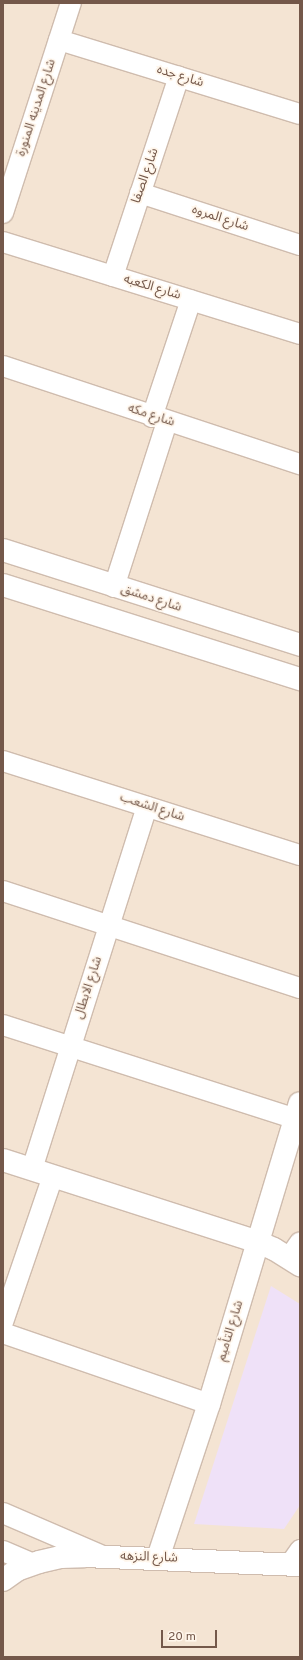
<!DOCTYPE html>
<meta charset="utf-8">
<style>
body{margin:0}
#map{position:relative;width:303px;height:1660px;overflow:hidden;background:#fcf2e4;font-family:Overpass,"Noto Sans Arabic",sans-serif}
div>[style]{position:absolute}
.residential>*{inset:0;background:#f4e4d3;transform-origin:0 0}
.education>*{inset:0;background:#efe1f8}
.roads{filter:drop-shadow(1px 0 #cfbcae) drop-shadow(-1px 0 #cfbcae) drop-shadow(0 1px #cfbcae) drop-shadow(0 -1px #cfbcae)}
.street>*{height:20px;margin:-10px;padding:0 10px;transform-origin:10px;border-radius:10px;background:#fff}
.secondary>*{height:22px;margin:-11px;padding:0 11px;transform-origin:11px;border-radius:11px;background:#fff}
span{translate:-50% -50%;white-space:nowrap;text-align:center;line-height:1.15;-webkit-text-stroke:3.5px #fff6eb;paint-order:stroke}
.street-label{font-size:13px;color:#74584a}
.frame{position:absolute;inset:0;border:4px solid #74584a;pointer-events:none}
.scale{position:absolute;left:161px;top:1630px;width:56px;height:18px;box-sizing:border-box;border:2px solid #74584a;border-top:0;padding-left:5px;font-size:12px;line-height:14px;white-space:nowrap;color:#74584a;-webkit-text-stroke:3px #fff6eb;paint-order:stroke}
</style>
<div id="map">
<div class="residential">
<div style="left:3px;top:3px;width:297px;height:1654px"></div>
</div>
<div class="education">
<div style="clip-path:polygon(271px 1286px,300px 1304px,300px 1505px,284px 1529px,194px 1524px)"></div>
</div>
<div class="roads">
<div class="street">
<div style="left:59px;top:40px;width:252px;rotate:17.1deg"></div>
<div style="left:140px;top:193px;width:168px;rotate:18deg"></div>
<div style="left:3px;top:213px;width:221px;rotate:-72.1deg"></div>
<div style="left:3px;top:242px;width:311px;rotate:17.2deg"></div>
<div style="left:113px;top:276px;width:210px;rotate:-71.7deg"></div>
<div style="left:3px;top:366px;width:313px;rotate:18.3deg"></div>
<div style="left:152px;top:417px;width:123px;rotate:-71.6deg"></div>
<div style="left:114px;top:587px;width:173px;rotate:-72.2deg"></div>
<div style="left:3px;top:761px;width:312px;rotate:17.6deg"></div>
<div style="left:3px;top:891px;width:312px;rotate:18.1deg"></div>
<div style="left:3px;top:1025px;width:307px;rotate:17.8deg"></div>
<div style="left:32px;top:1169px;width:380px;rotate:-72.4deg"></div>
<div style="left:289px;top:1258px;width:19px;rotate:-55deg"></div>
<div style="left:3px;top:1322px;width:154px;rotate:-71.1deg"></div>
<div style="left:3px;top:1333px;width:218px;rotate:19deg"></div>
<div style="left:3px;top:1513px;width:109px;rotate:23.3deg"></div>
<div style="left:3px;top:1551px;width:33px;rotate:23deg"></div>
<div style="left:291px;top:1563px;width:16px;rotate:-55deg"></div>
</div>
<div class="secondary">
<div style="left:3px;top:550px;width:312px;rotate:17.7deg"></div>
<div style="left:3px;top:585px;width:312px;rotate:17.6deg"></div>
<div style="left:3px;top:1160px;width:268px;rotate:17.8deg"></div>
<div style="left:258px;top:1242px;width:17px;rotate:24deg"></div>
<div style="left:274px;top:1249px;width:31px;rotate:32deg"></div>
<div style="left:158px;top:1558px;width:162px;rotate:-71.7deg"></div>
<div style="left:209px;top:1404px;width:314px;rotate:-73.2deg"></div>
<div style="left:3px;top:1580px;width:19px;rotate:-35deg"></div>
<div style="left:19px;top:1569px;width:21px;rotate:-19deg"></div>
<div style="left:39px;top:1562px;width:22px;rotate:-13deg"></div>
<div style="left:60px;top:1557px;width:24px;rotate:-2deg"></div>
<div style="left:84px;top:1556px;width:216px;rotate:2.4deg"></div>
</div>
</div>
<div class="street-label">
<span style="left:180px;top:77px;rotate:17deg">شارع جده</span>
<span style="left:37px;top:108px;rotate:-72deg">شارع المدينه المنورة</span>
<span style="left:146px;top:176px;rotate:-71deg">شارع الصفا</span>
<span style="left:220px;top:219px;rotate:18deg">شارع المروه</span>
<span style="left:152px;top:288px;rotate:17deg">شارع الكعبه</span>
<span style="left:151px;top:416px;rotate:18deg">شارع مكه</span>
<span style="left:151px;top:599px;rotate:18deg">شارع دمشق</span>
<span style="left:152px;top:808px;rotate:18deg">شارع الشعب</span>
<span style="left:89px;top:988px;rotate:-72deg">شارع الابطال</span>
<span style="left:231px;top:1331px;rotate:-73deg">شارع التأميم</span>
<span style="left:149px;top:1558px;rotate:2deg">شارع النزهه</span>
</div>
<div class="frame"></div>
<div class="scale">20 m</div>
</div>
